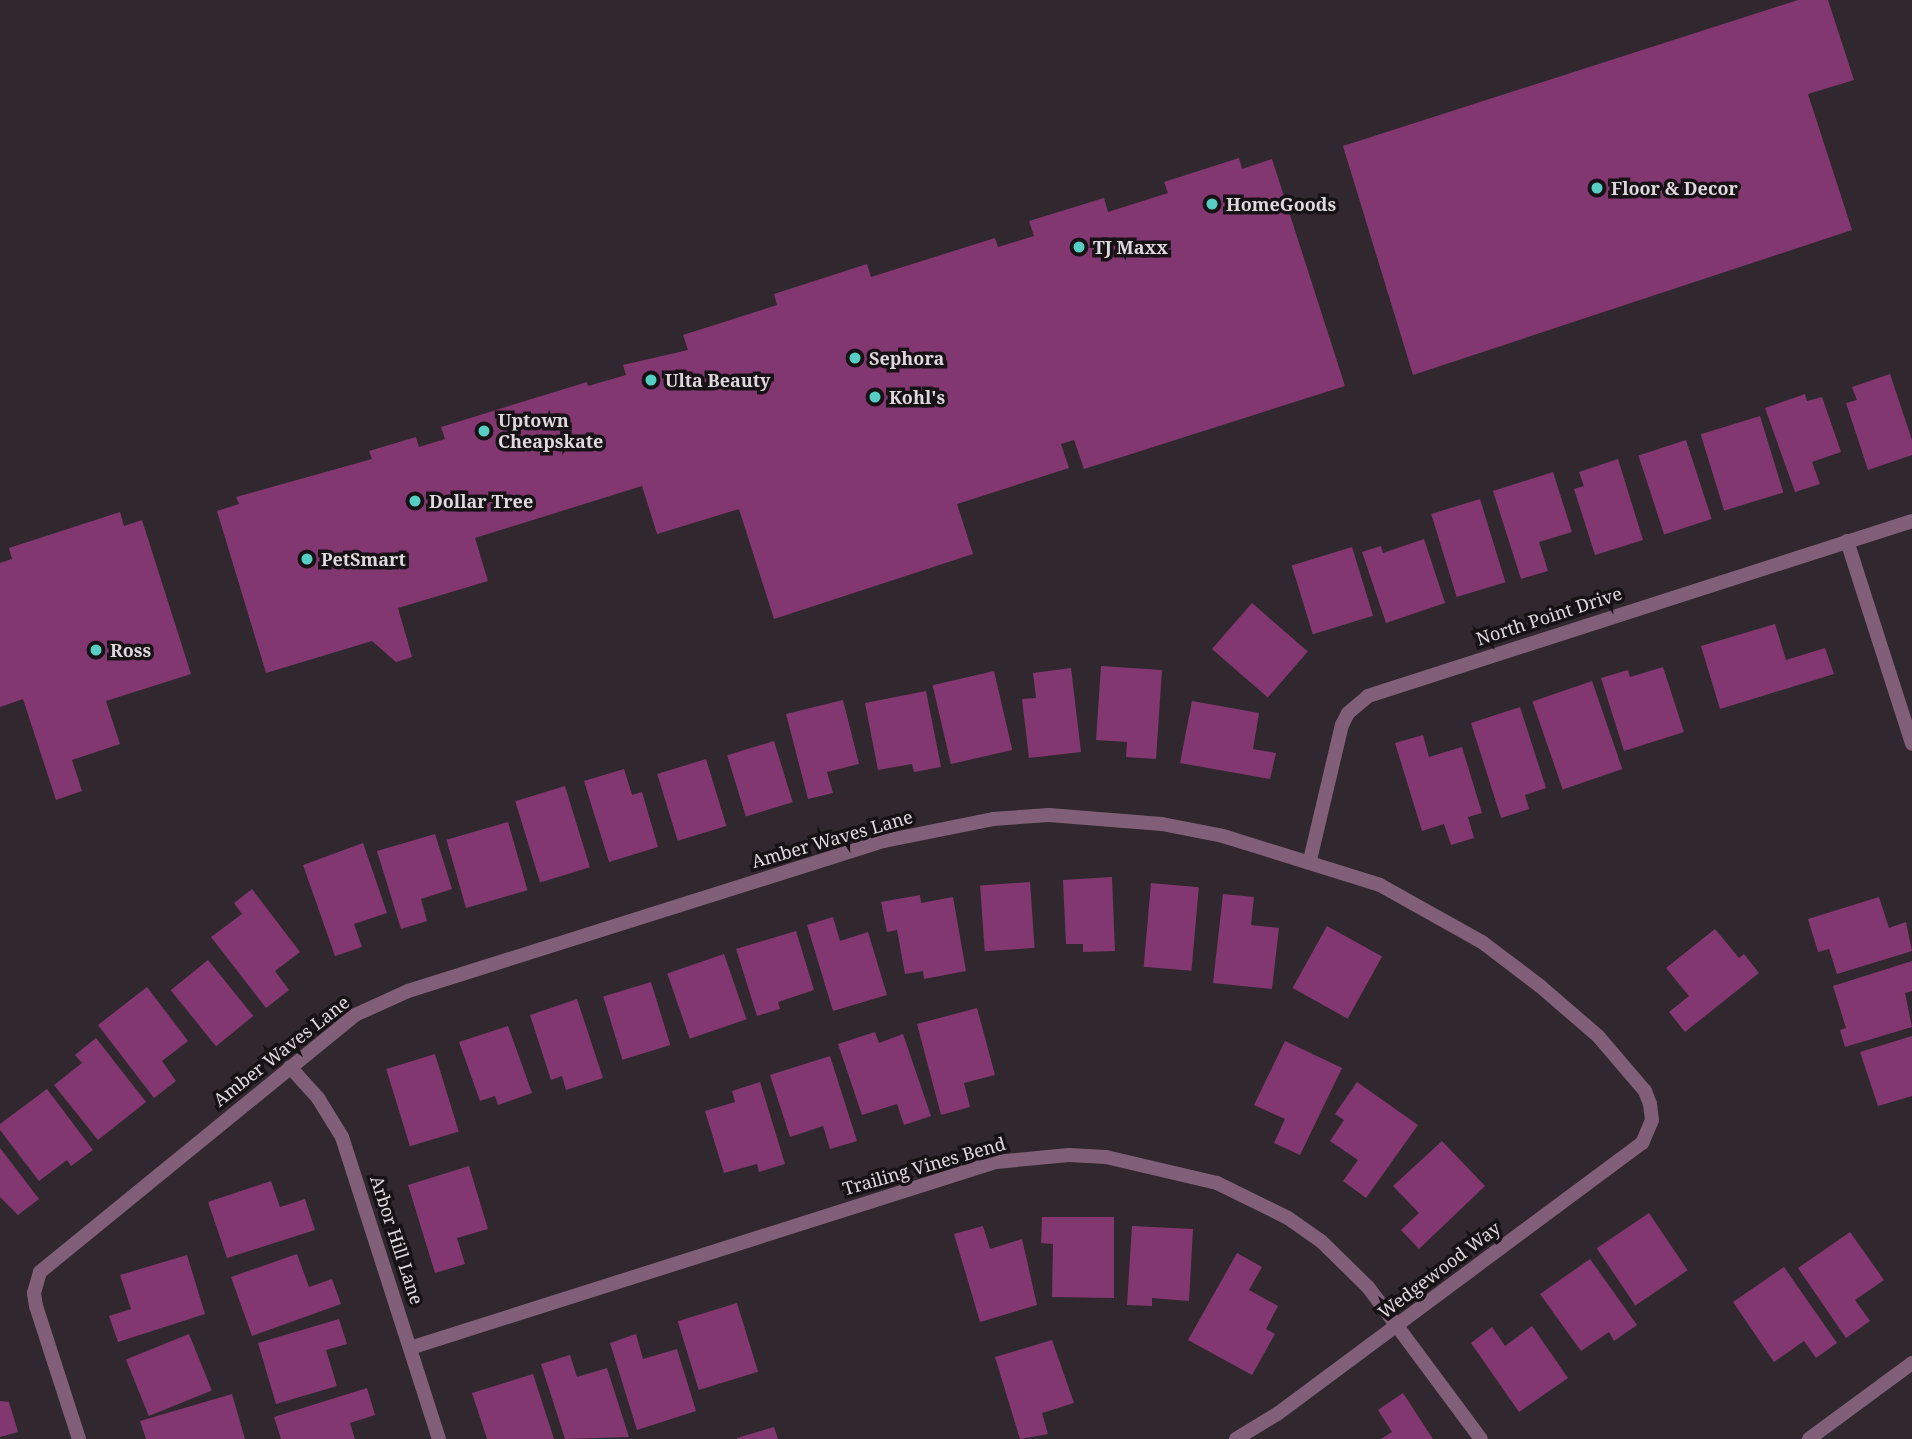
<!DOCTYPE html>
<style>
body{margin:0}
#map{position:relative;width:1912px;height:1439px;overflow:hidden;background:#30282e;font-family:"Noto Serif",serif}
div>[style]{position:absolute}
.building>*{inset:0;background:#833771;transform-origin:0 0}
.minor>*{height:14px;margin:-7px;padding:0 7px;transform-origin:7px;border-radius:7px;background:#825f78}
.dots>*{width:19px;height:19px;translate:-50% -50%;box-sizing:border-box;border:4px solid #161215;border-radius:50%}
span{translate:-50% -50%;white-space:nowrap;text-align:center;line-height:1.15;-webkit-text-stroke:7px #161215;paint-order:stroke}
.poi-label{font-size:18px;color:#dfd9dd;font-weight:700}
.left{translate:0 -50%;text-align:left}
.street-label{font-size:18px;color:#dfd9dd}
</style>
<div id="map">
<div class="building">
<div style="clip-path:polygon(1798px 0,1828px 0,1854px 80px,1808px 94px,1852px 230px,1413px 375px,1343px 146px)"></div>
<div style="clip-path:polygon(1239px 158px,1242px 169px,1272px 159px,1345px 386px,1084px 469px,1074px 440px,1061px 444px,1069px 468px,957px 504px,973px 554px,774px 619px,739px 509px,657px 534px,642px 486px,475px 538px,488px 581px,398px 608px,412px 657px,396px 662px,372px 641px,266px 673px,217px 511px,239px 504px,236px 497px,372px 459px,369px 451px,416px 437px,419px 447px,445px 439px,441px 427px,587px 382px,588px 386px,626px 375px,623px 365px,688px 350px,683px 335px,777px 305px,774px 294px,867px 264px,871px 277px,995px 238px,998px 247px,1034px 236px,1029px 221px,1104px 198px,1108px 212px,1168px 193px,1164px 182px)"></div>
<div style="clip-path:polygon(1890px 374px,1912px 440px,1912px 455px,1868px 470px,1846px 403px,1857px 400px,1852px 387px)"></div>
<div style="clip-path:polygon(1805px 394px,1807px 401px,1822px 397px,1841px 452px,1812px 462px,1820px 484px,1795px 492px,1765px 408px)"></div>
<div style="left:1760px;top:416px;width:80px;height:62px;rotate:73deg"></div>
<div style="left:1686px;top:440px;width:83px;height:50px;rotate:72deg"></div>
<div style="clip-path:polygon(1618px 459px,1643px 540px,1595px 555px,1574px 489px,1584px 486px,1579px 472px)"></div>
<div style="clip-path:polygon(1553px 472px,1572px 532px,1539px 542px,1548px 571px,1521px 579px,1493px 491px)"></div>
<div style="left:1480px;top:499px;width:87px;height:51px;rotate:73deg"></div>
<div style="clip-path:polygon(120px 512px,124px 526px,142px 520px,191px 674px,106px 701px,120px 744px,72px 760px,82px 791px,56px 800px,23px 699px,0 707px,0 563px,12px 559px,9px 548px)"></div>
<div style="clip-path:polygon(1424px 539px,1445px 603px,1386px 623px,1362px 552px,1381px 546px,1383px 553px)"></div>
<div style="left:1352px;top:547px;width:72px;height:63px;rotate:73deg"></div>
<div style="left:1252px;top:603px;width:74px;height:61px;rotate:41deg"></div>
<div style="clip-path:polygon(1775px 624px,1786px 660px,1825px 648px,1834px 674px,1720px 709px,1701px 646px)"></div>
<div style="clip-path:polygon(1101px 666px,1162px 670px,1156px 759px,1126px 757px,1127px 742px,1096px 740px)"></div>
<div style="clip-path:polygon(1663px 667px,1684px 732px,1624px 751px,1601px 678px,1628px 670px,1630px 677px)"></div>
<div style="clip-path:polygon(1071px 668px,1081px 752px,1029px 758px,1022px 699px,1036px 698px,1033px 673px)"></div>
<div style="left:994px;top:671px;width:81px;height:63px;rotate:77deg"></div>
<div style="left:1592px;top:681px;width:93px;height:63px;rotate:71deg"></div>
<div style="clip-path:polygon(926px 691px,941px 767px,914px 772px,912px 764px,878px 770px,865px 703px)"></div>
<div style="clip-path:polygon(843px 700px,859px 764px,827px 772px,833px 793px,808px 799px,786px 714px)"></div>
<div style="clip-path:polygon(1192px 701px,1259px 713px,1253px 749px,1276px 753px,1270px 779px,1180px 763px)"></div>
<div style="clip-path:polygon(1520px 707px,1546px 788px,1525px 795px,1529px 809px,1501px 818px,1471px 723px)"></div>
<div style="clip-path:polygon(1423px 735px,1429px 757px,1462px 747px,1482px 813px,1468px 817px,1474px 838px,1451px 845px,1444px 824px,1422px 831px,1395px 743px)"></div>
<div style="left:774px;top:741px;width:64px;height:49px;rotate:73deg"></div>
<div style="left:706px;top:759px;width:70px;height:51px;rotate:73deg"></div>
<div style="clip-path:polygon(624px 769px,632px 795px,642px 792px,658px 847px,609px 862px,584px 781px)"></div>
<div style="left:565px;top:786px;width:85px;height:52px;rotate:73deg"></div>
<div style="left:508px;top:822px;width:71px;height:64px;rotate:74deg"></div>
<div style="clip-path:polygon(435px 834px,452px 889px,421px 899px,427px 921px,401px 929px,377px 851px)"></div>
<div style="clip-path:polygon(363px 843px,387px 913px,354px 924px,362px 947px,335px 956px,303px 865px)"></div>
<div style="clip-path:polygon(1112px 877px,1115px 951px,1083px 952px,1083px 944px,1066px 944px,1063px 880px)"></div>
<div style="left:1030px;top:882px;width:66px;height:50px;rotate:86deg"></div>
<div style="left:1151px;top:883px;width:48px;height:84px;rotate:5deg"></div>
<div style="clip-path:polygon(252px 889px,300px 952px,275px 971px,289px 990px,266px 1008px,211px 937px,242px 914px,234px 903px)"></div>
<div style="clip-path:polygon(1223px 894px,1254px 897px,1251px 925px,1279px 928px,1272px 989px,1213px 983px)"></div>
<div style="clip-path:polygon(920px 895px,921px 903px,953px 897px,966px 971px,924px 979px,923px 971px,905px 974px,897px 930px,887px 932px,881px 902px)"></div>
<div style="clip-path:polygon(1879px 897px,1889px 928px,1906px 922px,1912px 951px,1837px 974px,1829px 949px,1818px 952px,1808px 919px)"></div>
<div style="clip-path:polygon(833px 917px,840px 941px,868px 932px,887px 995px,833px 1011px,807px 925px)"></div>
<div style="left:1327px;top:926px;width:63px;height:71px;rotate:29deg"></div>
<div style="clip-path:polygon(1715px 929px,1739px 958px,1744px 954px,1759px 973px,1685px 1032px,1669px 1012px,1689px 996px,1666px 968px)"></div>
<div style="clip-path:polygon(796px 931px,814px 990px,778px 1002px,780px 1009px,757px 1016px,736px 949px)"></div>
<div style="left:724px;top:954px;width:69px;height:60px;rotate:71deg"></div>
<div style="left:208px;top:960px;width:72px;height:48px;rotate:51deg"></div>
<div style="clip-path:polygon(1912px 961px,1912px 991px,1905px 993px,1912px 1027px,1845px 1047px,1840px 1030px,1846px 1028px,1833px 986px)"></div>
<div style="left:651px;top:982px;width:66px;height:50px;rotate:73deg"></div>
<div style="clip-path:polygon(147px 987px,188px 1041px,162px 1061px,176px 1081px,154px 1098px,98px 1025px)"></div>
<div style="clip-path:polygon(577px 999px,603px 1078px,566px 1090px,562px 1076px,551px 1080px,530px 1015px)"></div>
<div style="clip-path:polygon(977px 1008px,995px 1075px,964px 1083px,970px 1107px,941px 1115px,917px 1024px)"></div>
<div style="clip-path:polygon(508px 1026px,532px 1093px,498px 1105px,495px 1096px,480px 1101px,459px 1042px)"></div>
<div style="clip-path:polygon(875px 1032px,879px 1043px,903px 1034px,931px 1116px,904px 1125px,897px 1104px,862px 1115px,838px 1044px)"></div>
<div style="clip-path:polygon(1912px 1036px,1912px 1096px,1878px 1106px,1860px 1052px)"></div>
<div style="clip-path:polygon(96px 1038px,146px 1102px,98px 1140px,54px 1085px,82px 1063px,75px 1055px)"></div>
<div style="clip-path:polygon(1285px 1041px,1342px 1068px,1300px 1155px,1274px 1143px,1285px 1119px,1254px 1105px)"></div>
<div style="left:435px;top:1054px;width:81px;height:51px;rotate:73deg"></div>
<div style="clip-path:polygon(830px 1056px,857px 1141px,830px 1149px,823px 1126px,790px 1137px,770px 1075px)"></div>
<div style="clip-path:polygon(760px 1082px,785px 1164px,759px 1172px,757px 1164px,724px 1173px,705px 1111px,735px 1102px,732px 1091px)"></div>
<div style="clip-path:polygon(1357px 1082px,1418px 1125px,1366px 1198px,1343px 1181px,1358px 1160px,1330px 1141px,1344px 1120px,1335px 1114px)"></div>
<div style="clip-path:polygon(47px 1089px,93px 1150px,71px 1166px,67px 1160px,39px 1181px,0 1130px,0 1124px)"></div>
<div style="clip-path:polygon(1442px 1141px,1485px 1186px,1419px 1249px,1401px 1230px,1419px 1213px,1393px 1186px)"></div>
<div style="clip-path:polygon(0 1148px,39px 1199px,18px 1215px,0 1197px)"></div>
<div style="clip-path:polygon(469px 1166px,488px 1229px,457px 1238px,465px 1264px,435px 1273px,408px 1185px)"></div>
<div style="clip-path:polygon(271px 1181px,280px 1207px,305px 1199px,315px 1230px,227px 1258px,208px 1202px)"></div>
<div style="left:1649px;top:1213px;width:69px;height:63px;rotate:56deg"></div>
<div style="clip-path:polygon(1042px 1217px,1114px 1217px,1114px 1298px,1052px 1297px,1053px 1244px,1041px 1243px)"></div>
<div style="clip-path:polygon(983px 1226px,990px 1249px,1022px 1239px,1037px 1305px,980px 1322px,954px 1234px)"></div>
<div style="clip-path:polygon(1132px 1226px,1193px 1229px,1189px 1301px,1152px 1298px,1152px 1306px,1127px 1305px)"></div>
<div style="clip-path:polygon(1850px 1232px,1884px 1280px,1855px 1300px,1870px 1321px,1846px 1338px,1798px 1268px)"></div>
<div style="clip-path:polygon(1237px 1253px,1262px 1267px,1249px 1290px,1278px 1306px,1266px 1329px,1275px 1334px,1252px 1375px,1188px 1340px)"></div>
<div style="clip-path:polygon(297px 1254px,309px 1287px,332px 1279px,341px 1304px,252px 1336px,231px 1277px)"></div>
<div style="clip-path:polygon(187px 1255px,205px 1314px,118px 1342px,109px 1316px,131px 1309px,120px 1275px)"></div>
<div style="clip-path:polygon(1590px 1259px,1637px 1325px,1614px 1341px,1609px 1332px,1581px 1351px,1540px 1294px)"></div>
<div style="clip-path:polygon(1784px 1267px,1837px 1343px,1816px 1358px,1804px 1341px,1774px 1362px,1733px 1302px)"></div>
<div style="left:737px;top:1303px;width:72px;height:62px;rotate:73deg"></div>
<div style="clip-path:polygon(339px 1319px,347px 1344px,326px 1350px,337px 1386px,276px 1404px,258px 1343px)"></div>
<div style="clip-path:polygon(1532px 1326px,1568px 1378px,1519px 1412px,1471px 1343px,1492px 1327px,1505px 1346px)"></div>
<div style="left:189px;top:1334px;width:61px;height:68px;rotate:68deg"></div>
<div style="clip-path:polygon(636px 1334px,643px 1359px,677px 1349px,696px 1411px,637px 1430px,610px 1343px)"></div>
<div style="clip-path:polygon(1052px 1340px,1074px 1403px,1042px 1413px,1048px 1434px,1020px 1439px,995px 1357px)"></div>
<div style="clip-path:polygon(570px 1355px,577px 1377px,607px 1368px,629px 1437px,565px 1439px,541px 1364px)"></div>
<div style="clip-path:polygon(533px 1374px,554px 1439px,487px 1439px,472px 1393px)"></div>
<div style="clip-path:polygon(367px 1388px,375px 1415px,350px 1423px,355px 1439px,281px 1439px,274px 1417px)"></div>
<div style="clip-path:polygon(1403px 1393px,1433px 1439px,1381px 1439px,1392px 1432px,1378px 1410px)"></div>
<div style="clip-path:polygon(232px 1394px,245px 1439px,146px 1439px,140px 1421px)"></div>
<div style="clip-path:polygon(0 1401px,9px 1402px,18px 1432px,0 1437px)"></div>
<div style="clip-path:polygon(774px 1427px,778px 1439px,737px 1439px,737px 1438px)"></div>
</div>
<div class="minor">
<div style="left:1847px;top:541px;width:213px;rotate:72.2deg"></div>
<div style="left:1310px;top:860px;width:139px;rotate:-76.7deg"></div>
<div style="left:1342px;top:725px;width:13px;rotate:-63deg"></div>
<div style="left:1348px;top:713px;width:26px;rotate:-40deg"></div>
<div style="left:1368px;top:696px;width:571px;rotate:-17.83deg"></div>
<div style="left:290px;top:1067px;width:42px;rotate:47.9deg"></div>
<div style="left:318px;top:1098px;width:46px;rotate:58.4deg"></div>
<div style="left:342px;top:1137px;width:317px;rotate:72.2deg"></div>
<div style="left:410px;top:1348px;width:615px;rotate:-17.61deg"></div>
<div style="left:996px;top:1162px;width:73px;rotate:-5.5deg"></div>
<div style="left:1069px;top:1155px;width:37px;rotate:3deg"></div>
<div style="left:1106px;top:1157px;width:114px;rotate:13.2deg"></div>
<div style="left:1217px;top:1183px;width:79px;rotate:26.2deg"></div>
<div style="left:1288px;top:1218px;width:40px;rotate:34.9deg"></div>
<div style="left:1321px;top:1241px;width:66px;rotate:44.4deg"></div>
<div style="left:1368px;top:1287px;width:189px;rotate:53.4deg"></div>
<div style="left:79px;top:1439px;width:140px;rotate:-107.9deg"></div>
<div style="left:36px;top:1306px;width:13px;rotate:-99deg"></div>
<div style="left:34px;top:1293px;width:22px;rotate:-74deg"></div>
<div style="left:40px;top:1272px;width:407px;rotate:-39.2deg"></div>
<div style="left:355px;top:1015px;width:58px;rotate:-24.4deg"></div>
<div style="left:408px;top:991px;width:499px;rotate:-17.5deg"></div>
<div style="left:884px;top:841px;width:111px;rotate:-11.4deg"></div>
<div style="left:993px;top:819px;width:56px;rotate:-4.1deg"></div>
<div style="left:1049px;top:815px;width:113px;rotate:4.6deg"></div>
<div style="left:1162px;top:824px;width:62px;rotate:11.1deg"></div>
<div style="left:1223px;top:836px;width:164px;rotate:17.3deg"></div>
<div style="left:1380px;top:885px;width:117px;rotate:29.2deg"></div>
<div style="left:1482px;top:942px;width:73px;rotate:37.2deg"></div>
<div style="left:1540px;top:986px;width:77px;rotate:40.8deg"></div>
<div style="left:1598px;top:1036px;width:72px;rotate:49.5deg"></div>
<div style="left:1645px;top:1091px;width:14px;rotate:69deg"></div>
<div style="left:1650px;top:1104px;width:16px;rotate:83deg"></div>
<div style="left:1652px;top:1120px;width:25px;rotate:113deg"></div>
<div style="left:1642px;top:1143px;width:455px;rotate:143.4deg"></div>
<div style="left:1277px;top:1414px;width:48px;rotate:148.6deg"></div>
<div style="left:1809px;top:1439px;width:128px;rotate:-36.4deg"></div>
</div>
<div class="dots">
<div style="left:1597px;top:188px;background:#56cec4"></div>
<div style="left:1212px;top:204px;background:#56cec4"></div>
<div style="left:1079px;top:247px;background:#56cec4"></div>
<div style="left:855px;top:358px;background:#56cec4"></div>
<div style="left:651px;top:380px;background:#56cec4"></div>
<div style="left:875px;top:397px;background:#56cec4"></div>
<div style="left:484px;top:431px;background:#56cec4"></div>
<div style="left:415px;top:501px;background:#56cec4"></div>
<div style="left:307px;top:559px;background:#56cec4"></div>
<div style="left:96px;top:650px;background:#56cec4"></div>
</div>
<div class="poi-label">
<span class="left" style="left:1611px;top:188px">Floor &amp; Decor</span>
<span class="left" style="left:1226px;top:204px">HomeGoods</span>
<span class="left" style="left:1093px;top:247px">TJ Maxx</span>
<span class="left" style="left:869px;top:358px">Sephora</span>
<span class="left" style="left:665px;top:380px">Ulta Beauty</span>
<span class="left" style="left:889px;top:397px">Kohl's</span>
<span class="left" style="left:498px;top:431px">Uptown<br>Cheapskate</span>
<span class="left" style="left:429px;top:501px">Dollar Tree</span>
<span class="left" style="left:321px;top:559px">PetSmart</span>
<span class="left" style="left:110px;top:650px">Ross</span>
</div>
<div class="street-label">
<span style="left:1549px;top:616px;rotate:-18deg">North Point Drive</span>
<span style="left:832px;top:839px;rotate:-16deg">Amber Waves Lane</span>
<span style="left:281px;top:1051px;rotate:-38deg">Amber Waves Lane</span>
<span style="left:924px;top:1166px;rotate:-16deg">Trailing Vines Bend</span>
<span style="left:397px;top:1240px;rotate:72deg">Arbor Hill Lane</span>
<span style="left:1439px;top:1270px;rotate:-37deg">Wedgewood Way</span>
</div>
</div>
